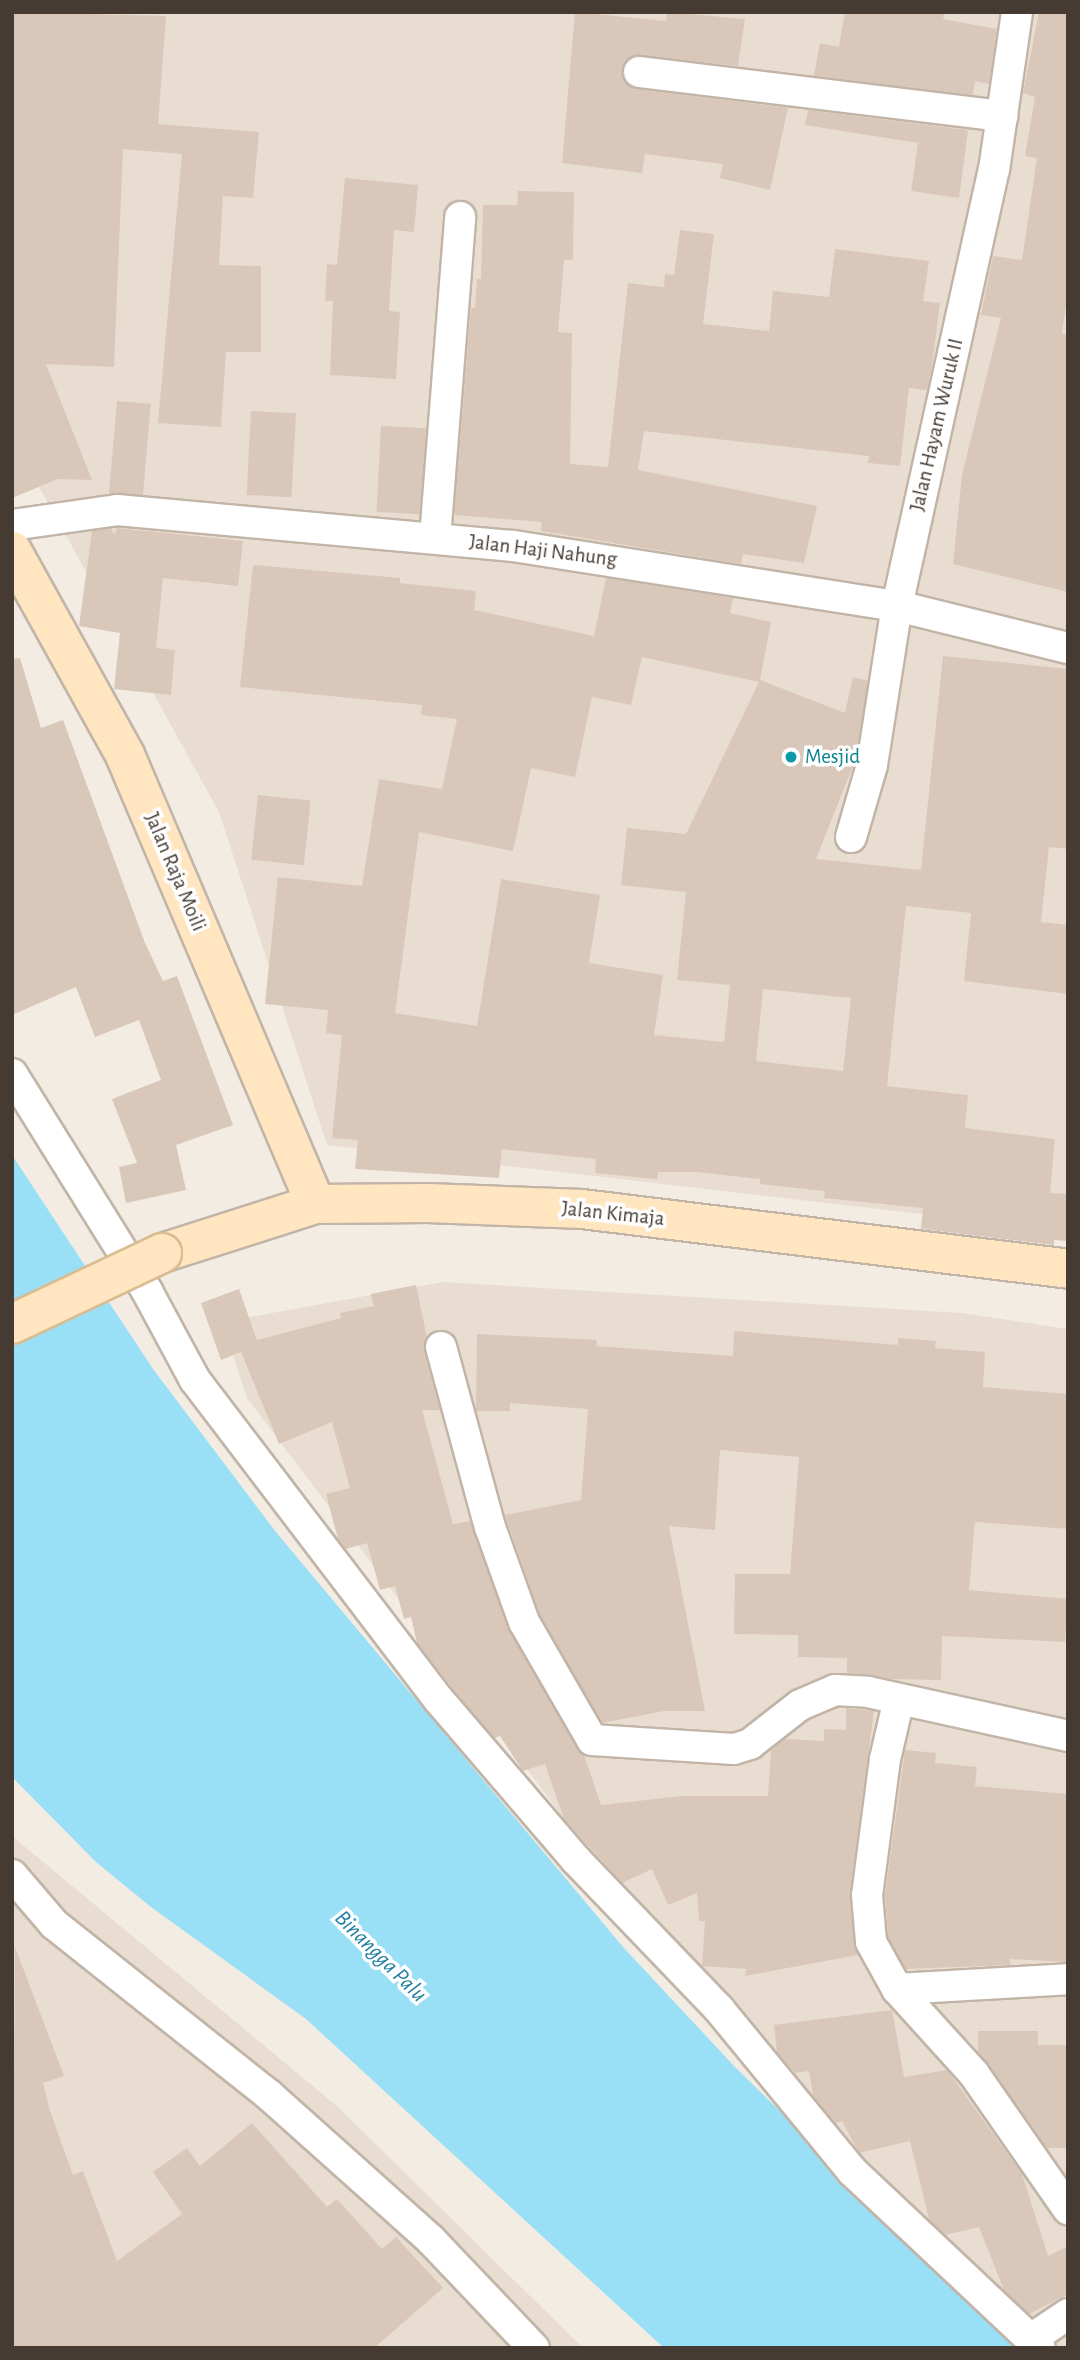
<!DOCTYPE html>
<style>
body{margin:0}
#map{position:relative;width:1080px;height:2360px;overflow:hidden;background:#f3ece3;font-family:"Alegreya Sans",sans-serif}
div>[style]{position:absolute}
.residential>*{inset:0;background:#e8ddd0}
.water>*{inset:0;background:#99dff6}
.building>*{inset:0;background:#d9c8ba;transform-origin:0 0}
.roads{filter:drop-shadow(2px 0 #c2b5a8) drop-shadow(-2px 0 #c2b5a8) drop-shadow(0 2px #c2b5a8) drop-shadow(0 -2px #c2b5a8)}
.street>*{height:30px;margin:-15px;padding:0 15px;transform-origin:15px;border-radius:15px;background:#fff}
.secondary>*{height:38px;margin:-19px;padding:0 19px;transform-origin:19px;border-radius:19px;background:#ffe6c1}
.bridges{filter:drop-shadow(2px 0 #dabc90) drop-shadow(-2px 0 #dabc90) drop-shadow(0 2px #dabc90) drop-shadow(0 -2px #dabc90)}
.secondary-bridge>*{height:38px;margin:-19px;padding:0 19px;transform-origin:19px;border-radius:19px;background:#ffe6c1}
.dots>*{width:19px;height:19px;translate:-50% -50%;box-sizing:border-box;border:4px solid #fff;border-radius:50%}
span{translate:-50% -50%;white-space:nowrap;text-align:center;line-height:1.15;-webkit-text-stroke:7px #fff;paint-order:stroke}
.street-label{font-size:21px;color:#453b33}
.culture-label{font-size:21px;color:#0d838f}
.left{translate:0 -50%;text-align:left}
.water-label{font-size:23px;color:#217fa1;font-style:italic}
.frame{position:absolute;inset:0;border:14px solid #453b33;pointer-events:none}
</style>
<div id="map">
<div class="residential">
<div style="clip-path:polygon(12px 12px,1068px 12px,1068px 1231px,327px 1145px,219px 812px,12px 438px)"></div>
<div style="clip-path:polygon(443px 1282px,962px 1313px,1068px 1329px,1068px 2348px,1036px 2348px,645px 1926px,247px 1398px,222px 1322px)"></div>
<div style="clip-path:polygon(12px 1836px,338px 2107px,583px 2348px,12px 2348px)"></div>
</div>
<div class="water">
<div style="clip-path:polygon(12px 1155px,153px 1369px,275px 1531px,623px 1947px,735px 2067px,1021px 2348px,664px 2348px,306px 2019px,151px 1907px,96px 1862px,12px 1777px)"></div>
</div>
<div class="building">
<div style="clip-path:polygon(12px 12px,166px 16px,158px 124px,259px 132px,253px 198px,223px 196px,219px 265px,261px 266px,261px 352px,226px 352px,221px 427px,158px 423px,182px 154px,123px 149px,114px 367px,46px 364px,92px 480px,58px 479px,12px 498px)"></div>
<div style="clip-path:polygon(575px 12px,666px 21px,667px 12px,745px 19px,738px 66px,640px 55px,625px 62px,623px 78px,637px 89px,788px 108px,770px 190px,720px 178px,723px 164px,645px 154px,642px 173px,562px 163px)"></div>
<div style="clip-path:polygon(845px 12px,945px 12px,943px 19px,997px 29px,989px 84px,975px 81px,973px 95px,814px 76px,820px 43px,839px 47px)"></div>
<div style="clip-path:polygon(1039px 12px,1068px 12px,1068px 292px,1062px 334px,1068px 335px,1068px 592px,953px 564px,962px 475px,1001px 318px,981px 315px,993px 256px,1022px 260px,1037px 158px,1025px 156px,1035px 97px,1023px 93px)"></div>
<div style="clip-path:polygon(808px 110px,968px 130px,959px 198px,911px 191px,918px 143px,805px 125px)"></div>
<div style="clip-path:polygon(345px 178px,418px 185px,414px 232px,394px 230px,389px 311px,400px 312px,396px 379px,330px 375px,333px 301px,325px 301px,327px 264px,337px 265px)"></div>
<div style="clip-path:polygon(518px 191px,574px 192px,573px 260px,564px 260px,558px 332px,572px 333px,570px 464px,608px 467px,628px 283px,664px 287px,665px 274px,674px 275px,680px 230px,714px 234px,703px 324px,769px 331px,773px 291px,829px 297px,835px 249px,929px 261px,923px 301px,940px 303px,932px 366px,927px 390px,909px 388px,900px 466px,868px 463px,869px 456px,644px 431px,638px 470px,817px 506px,804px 563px,743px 554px,741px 564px,541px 531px,542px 522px,454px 515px,471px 308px,475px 308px,477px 279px,481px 279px,483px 205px,517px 205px)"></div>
<div style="left:117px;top:401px;width:34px;height:92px;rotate:5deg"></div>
<div style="left:251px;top:411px;width:45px;height:84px;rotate:3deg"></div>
<div style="left:381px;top:426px;width:45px;height:86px;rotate:3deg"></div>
<div style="clip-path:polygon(111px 528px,114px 535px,117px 528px,243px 541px,238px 586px,163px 578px,156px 648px,175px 650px,171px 695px,114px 689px,120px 633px,79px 626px,92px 531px)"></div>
<div style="clip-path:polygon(evenodd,253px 565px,400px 578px,400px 583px,476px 591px,474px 610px,594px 636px,606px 578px,733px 598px,730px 613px,771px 622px,760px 680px,845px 713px,853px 677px,868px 681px,855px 761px,816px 859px,921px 870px,943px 656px,1068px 669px,1068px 849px,1049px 847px,1041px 922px,1068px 925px,1068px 994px,964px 981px,971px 913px,906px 906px,887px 1086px,968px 1095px,965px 1128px,1055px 1139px,1050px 1193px,1068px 1194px,1068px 1241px,1054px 1240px,1054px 1245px,921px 1229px,923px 1208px,824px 1198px,825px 1191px,760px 1184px,760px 1179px,697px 1172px,658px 1172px,657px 1179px,595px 1173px,596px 1159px,502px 1149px,499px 1178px,355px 1169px,358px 1140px,332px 1138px,342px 1035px,326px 1033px,328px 1010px,265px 1004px,278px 877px,362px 886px,379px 779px,442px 789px,457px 719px,421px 715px,422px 705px,240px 687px,253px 565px,642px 657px,759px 682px,686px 834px,627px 828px,621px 885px,686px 892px,677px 980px,730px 985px,724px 1042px,654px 1035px,663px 975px,589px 963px,600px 895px,501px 879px,477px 1026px,395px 1013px,419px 832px,513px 851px,531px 768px,575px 777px,592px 697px,631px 705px,642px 657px,253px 565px,763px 989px,851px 998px,843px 1071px,756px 1061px,763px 989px)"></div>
<div style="clip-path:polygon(20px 658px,41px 728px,63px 720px,145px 943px,163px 981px,177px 976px,233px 1125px,176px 1145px,186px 1190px,126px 1203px,119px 1167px,137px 1163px,112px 1099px,161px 1080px,139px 1020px,95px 1037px,76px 987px,12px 1015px,12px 659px)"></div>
<div style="left:258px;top:795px;width:53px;height:65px;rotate:6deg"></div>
<div style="clip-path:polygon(416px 1285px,427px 1338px,424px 1352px,440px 1410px,422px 1410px,453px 1524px,470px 1521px,508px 1628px,584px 1755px,601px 1805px,682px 1796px,768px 1796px,771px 1750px,785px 1739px,824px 1741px,824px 1729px,846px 1730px,846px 1708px,874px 1711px,850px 1893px,858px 1955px,745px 1976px,746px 1969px,702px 1966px,705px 1921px,699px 1921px,697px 1893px,668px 1905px,652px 1869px,622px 1883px,564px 1819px,545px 1764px,523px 1771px,500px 1736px,494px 1738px,453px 1689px,417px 1643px,411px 1617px,404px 1619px,395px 1586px,380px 1590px,367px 1543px,346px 1549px,338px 1539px,326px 1494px,350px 1488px,332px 1422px,279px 1444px,241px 1352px,221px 1360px,201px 1303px,239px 1289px,257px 1340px,341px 1318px,340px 1313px,374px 1306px,371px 1294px)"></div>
<div style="clip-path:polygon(734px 1331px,898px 1345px,898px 1338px,936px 1341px,935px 1348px,985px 1352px,983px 1387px,1068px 1394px,1068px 1529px,975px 1522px,969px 1590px,1068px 1599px,1065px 1642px,942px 1636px,941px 1680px,892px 1679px,847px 1673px,847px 1658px,798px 1657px,798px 1635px,734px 1634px,735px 1574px,790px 1574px,799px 1457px,720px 1450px,715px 1530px,669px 1526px,705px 1711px,664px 1711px,602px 1723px,540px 1615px,505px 1515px,581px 1500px,588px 1409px,510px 1403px,510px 1411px,476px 1411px,477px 1334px,597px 1340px,596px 1346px,733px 1356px)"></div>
<div style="clip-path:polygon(905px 1750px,936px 1753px,935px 1763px,977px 1767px,975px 1786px,1068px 1794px,1068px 1962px,1010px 1959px,1010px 1965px,906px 1969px,888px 1937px,885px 1895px)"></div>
<div style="clip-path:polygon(15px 1947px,64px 2076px,43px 2083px,50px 2111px,73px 2175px,83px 2171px,117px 2261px,182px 2214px,153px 2172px,187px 2148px,200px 2166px,252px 2123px,327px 2207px,337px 2199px,382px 2249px,396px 2237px,443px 2288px,374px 2348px,12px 2348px)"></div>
<div style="clip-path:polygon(892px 2010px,904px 2077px,947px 2070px,1022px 2174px,1048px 2256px,1068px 2246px,1068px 2294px,1029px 2314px,1004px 2290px,979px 2227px,945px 2235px,929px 2219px,910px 2141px,859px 2153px,842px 2121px,835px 2123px,813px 2096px,809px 2071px,795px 2073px,777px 2052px,774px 2025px)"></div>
<div style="clip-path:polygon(978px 2031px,1038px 2031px,1038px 2045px,1068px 2045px,1068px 2148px,1047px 2148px,978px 2052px)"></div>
</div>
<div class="roads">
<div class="street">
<div style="left:639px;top:72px;width:366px;rotate:6.9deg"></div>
<div style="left:12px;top:525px;width:106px;rotate:-8.1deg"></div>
<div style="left:117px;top:510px;width:398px;rotate:5.2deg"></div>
<div style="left:513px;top:546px;width:389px;rotate:8.9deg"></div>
<div style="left:897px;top:606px;width:176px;rotate:13.8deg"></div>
<div style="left:435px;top:538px;width:322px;rotate:-85.5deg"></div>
<div style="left:851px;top:837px;width:75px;rotate:-73.7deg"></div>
<div style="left:872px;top:765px;width:161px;rotate:-81.1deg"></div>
<div style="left:897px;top:606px;width:447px;rotate:-77.5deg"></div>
<div style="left:994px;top:170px;width:160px;rotate:-81.7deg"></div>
<div style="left:12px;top:1074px;width:256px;rotate:58.1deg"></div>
<div style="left:147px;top:1291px;width:101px;rotate:61.7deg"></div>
<div style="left:195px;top:1380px;width:402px;rotate:52.7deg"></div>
<div style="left:439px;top:1700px;width:211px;rotate:49.4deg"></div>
<div style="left:576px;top:1860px;width:207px;rotate:46.2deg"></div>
<div style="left:719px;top:2009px;width:210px;rotate:50.6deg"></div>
<div style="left:852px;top:2171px;width:258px;rotate:43.3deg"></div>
<div style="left:441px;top:1347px;width:187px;rotate:74.8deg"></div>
<div style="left:490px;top:1527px;width:101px;rotate:70.3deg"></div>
<div style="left:524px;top:1622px;width:136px;rotate:60deg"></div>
<div style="left:592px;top:1740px;width:142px;rotate:3.6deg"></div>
<div style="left:734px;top:1749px;width:17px;rotate:-17deg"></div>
<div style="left:750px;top:1744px;width:63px;rotate:-38deg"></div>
<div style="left:800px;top:1705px;width:38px;rotate:-23deg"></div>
<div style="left:835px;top:1690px;width:33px;rotate:3deg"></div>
<div style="left:868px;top:1692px;width:205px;rotate:12.4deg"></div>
<div style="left:899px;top:1699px;width:62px;rotate:103.1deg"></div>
<div style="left:885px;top:1759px;width:137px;rotate:97.5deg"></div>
<div style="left:867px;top:1895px;width:47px;rotate:85.1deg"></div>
<div style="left:871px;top:1942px;width:54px;rotate:61deg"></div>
<div style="left:897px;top:1989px;width:115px;rotate:47.8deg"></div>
<div style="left:974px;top:2074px;width:165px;rotate:55.2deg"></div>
<div style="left:12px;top:1875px;width:65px;rotate:49.4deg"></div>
<div style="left:54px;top:1924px;width:275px;rotate:38.5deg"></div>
<div style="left:269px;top:2095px;width:217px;rotate:41.8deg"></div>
<div style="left:431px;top:2240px;width:149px;rotate:46.4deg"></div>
<div style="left:897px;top:1989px;width:171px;rotate:-3.3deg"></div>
<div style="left:1031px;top:2339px;width:45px;rotate:-34deg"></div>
</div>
<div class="secondary">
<div style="left:12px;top:551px;width:233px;rotate:61deg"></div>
<div style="left:125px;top:755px;width:488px;rotate:67deg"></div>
<div style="left:162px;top:1253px;width:162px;rotate:-17.7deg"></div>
<div style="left:316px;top:1204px;width:112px;rotate:-0.5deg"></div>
<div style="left:428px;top:1203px;width:154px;rotate:2.2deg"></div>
<div style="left:582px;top:1209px;width:490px;rotate:7deg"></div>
</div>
</div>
<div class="bridges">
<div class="secondary-bridge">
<div style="left:12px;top:1324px;width:166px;rotate:-25.3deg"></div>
</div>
</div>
<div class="dots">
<div style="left:791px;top:757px;background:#0f9aa8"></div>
</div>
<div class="street-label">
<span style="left:937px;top:425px;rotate:-77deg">Jalan Hayam Wuruk II</span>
<span style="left:543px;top:551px;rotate:7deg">Jalan Haji Nahung</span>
<span style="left:175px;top:872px;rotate:67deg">Jalan Raja Moili</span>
<span style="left:613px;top:1214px;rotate:6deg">Jalan Kimaja</span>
</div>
<div class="culture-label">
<span class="left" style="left:805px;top:757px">Mesjid</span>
</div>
<div class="water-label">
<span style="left:380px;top:1957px;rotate:45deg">Binangga Palu</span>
</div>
<div class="frame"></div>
</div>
